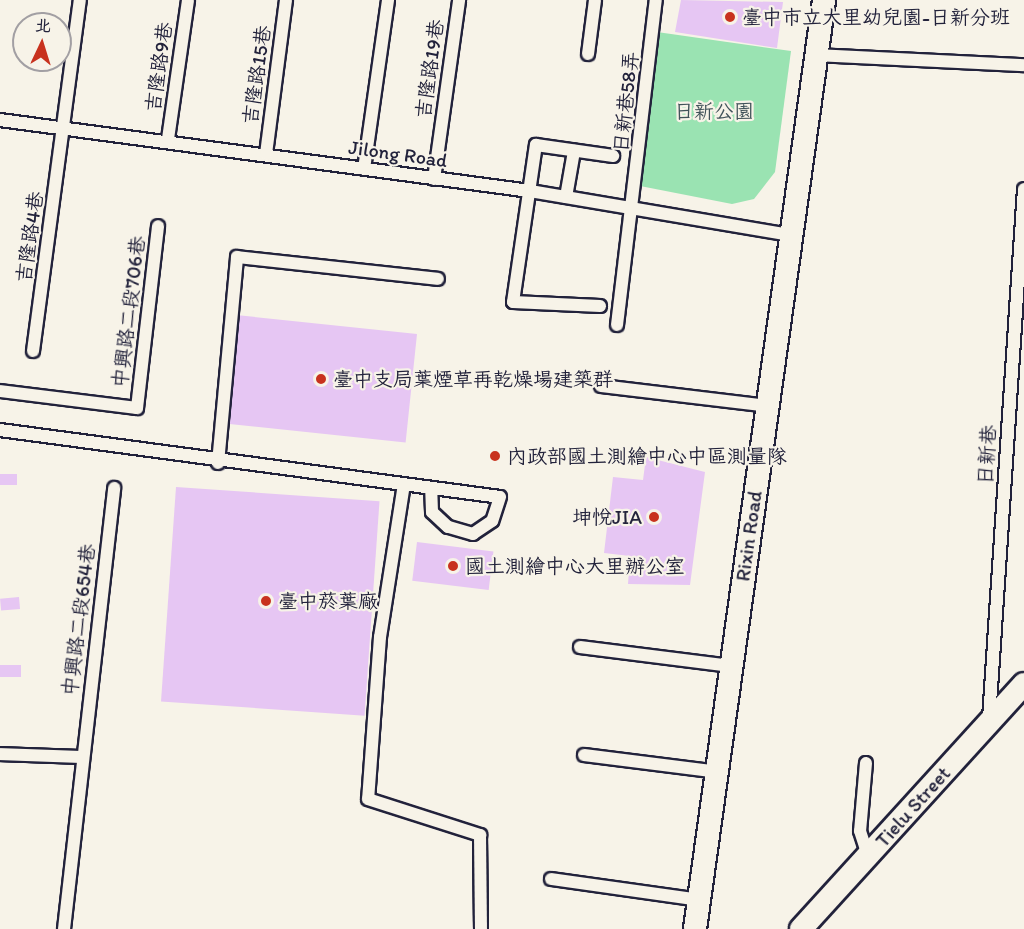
<!DOCTYPE html>
<meta charset="utf-8">
<style>
body{margin:0}
#map{position:relative;width:1024px;height:929px;overflow:hidden;background:#f7f3e8;font-family:Itim,"LXGW WenKai TC",sans-serif}
div>[style]{position:absolute}
.green>*{inset:0;background:#9ae3b2}
.building>*{inset:0;background:#e6c6f3;transform-origin:0 0}
.roads{filter:drop-shadow(2px 0 #22223b) drop-shadow(-2px 0 #22223b) drop-shadow(0 2px #22223b) drop-shadow(0 -2px #22223b)}
.service>*{height:12px;margin:-6px;padding:0 6px;transform-origin:6px;border-radius:6px;background:#f7f3e8}
.minor>*{height:22px;margin:-11px;padding:0 11px;transform-origin:11px;border-radius:11px;background:#f7f3e8}
.dots>*{width:16px;height:16px;translate:-50% -50%;box-sizing:border-box;border:3px solid #f7f3e8;border-radius:50%}
span{translate:-50% -50%;white-space:nowrap;text-align:center;line-height:1.15;-webkit-text-stroke:4.5px #f7f3e8;paint-order:stroke}
.poi-label{font-size:20px;color:#22223b}
.left{translate:0 -50%;text-align:left}
.right{translate:-100% -50%;text-align:right}
.street-label{font-size:20px;color:#22223b}
.park-label{font-size:20px;color:#405259}
.north{position:absolute;left:12px;top:12px;width:60px;height:60px;box-sizing:border-box;background:#f7f3e8;border:2px solid #a29fa3;border-radius:50%;rotate:4deg;font-size:16px;font-weight:700;line-height:24px;text-align:center;color:#22223b}
.north::after{content:'';display:block;margin:auto;width:21px;height:27px;background:#c8321e;clip-path:polygon(50% 0,100% 100%,50% 72%,0 100%)}
</style>
<div id="map">
<div class="green">
<div style="clip-path:polygon(657px 32px,791px 51px,775px 172px,754px 199px,732px 204px,635px 185px)"></div>
</div>
<div class="building">
<div style="clip-path:polygon(681px 0,783px 2px,777px 48px,675px 32px)"></div>
<div style="left:236px;top:315px;width:182px;height:109px;rotate:6deg"></div>
<div style="clip-path:polygon(646px 457px,705px 472px,690px 585px,628px 584px,630px 556px,604px 553px,613px 477px,643px 480px)"></div>
<div style="left:0;top:474px;width:17px;height:11px"></div>
<div style="left:176px;top:487px;width:204px;height:215px;rotate:4deg"></div>
<div style="left:417px;top:542px;width:77px;height:39px;rotate:7deg"></div>
<div style="left:19px;top:597px;width:12px;height:19px;rotate:85deg"></div>
<div style="left:0;top:665px;width:21px;height:12px"></div>
</div>
<div class="roads">
<div class="service">
<div style="left:588px;top:54px;width:54px;rotate:-82.6deg"></div>
<div style="left:816px;top:55px;width:208px;rotate:2.8deg"></div>
<div style="left:0;top:120px;width:535px;rotate:7.63deg"></div>
<div style="left:530px;top:191px;width:263px;rotate:9.6deg"></div>
<div style="left:168px;top:139px;width:140px;rotate:-81.8deg"></div>
<div style="left:266px;top:154px;width:155px;rotate:-82.6deg"></div>
<div style="left:364px;top:169px;width:171px;rotate:-81.9deg"></div>
<div style="left:434px;top:179px;width:181px;rotate:-82deg"></div>
<div style="left:566px;top:197px;width:47px;rotate:-80.1deg"></div>
<div style="left:600px;top:306px;width:87px;rotate:-177.4deg"></div>
<div style="left:513px;top:302px;width:159px;rotate:-81.7deg"></div>
<div style="left:536px;top:145px;width:78px;rotate:8.1deg"></div>
<div style="left:617px;top:325px;width:327px;rotate:-83.2deg"></div>
<div style="left:33px;top:351px;width:354px;rotate:-82.4deg"></div>
<div style="left:601px;top:386px;width:168px;rotate:6.8deg"></div>
<div style="left:0;top:391px;width:138px;rotate:7.1deg"></div>
<div style="left:137px;top:408px;width:183px;rotate:-83.4deg"></div>
<div style="left:0;top:430px;width:504px;rotate:7.63deg"></div>
<div style="left:500px;top:497px;width:25px;rotate:108deg"></div>
<div style="left:492px;top:521px;width:23px;rotate:146deg"></div>
<div style="left:473px;top:534px;width:26px;rotate:-164deg"></div>
<div style="left:448px;top:527px;width:22px;rotate:-137deg"></div>
<div style="left:432px;top:512px;width:24px;rotate:-92deg"></div>
<div style="left:218px;top:463px;width:207px;rotate:-84.7deg"></div>
<div style="left:237px;top:257px;width:202px;rotate:6.2deg"></div>
<div style="left:404px;top:484px;width:155px;rotate:98.9deg"></div>
<div style="left:380px;top:637px;width:162px;rotate:94.2deg"></div>
<div style="left:368px;top:799px;width:118px;rotate:17.8deg"></div>
<div style="left:480px;top:835px;width:94px;rotate:89.4deg"></div>
<div style="left:580px;top:647px;width:152px;rotate:7.2deg"></div>
<div style="left:989px;top:719px;width:531px;rotate:-86.22deg"></div>
<div style="left:0;top:754px;width:82px;rotate:2.1deg"></div>
<div style="left:584px;top:755px;width:136px;rotate:7.2deg"></div>
<div style="left:866px;top:763px;width:68px;rotate:95deg"></div>
<div style="left:860px;top:831px;width:26px;rotate:72deg"></div>
<div style="left:551px;top:879px;width:150px;rotate:8deg"></div>
<div style="left:64px;top:929px;width:444px;rotate:-83.5deg"></div>
</div>
<div class="minor">
<div style="left:695px;top:929px;width:938px;rotate:-82.09deg"></div>
<div style="left:801px;top:929px;width:331px;rotate:-47.7deg"></div>
</div>
</div>
<div class="dots">
<div style="left:730px;top:17px;background:#c8321e"></div>
<div style="left:321px;top:379px;background:#c8321e"></div>
<div style="left:495px;top:456px;background:#c8321e"></div>
<div style="left:654px;top:517px;background:#c8321e"></div>
<div style="left:453px;top:566px;background:#c8321e"></div>
<div style="left:266px;top:601px;background:#c8321e"></div>
</div>
<div class="poi-label">
<span class="left" style="left:742px;top:17px">臺中市立大里幼兒園-日新分班</span>
<span class="left" style="left:333px;top:379px">臺中支局葉煙草再乾燥場建築群</span>
<span class="left" style="left:507px;top:456px">內政部國土測繪中心中區測量隊</span>
<span class="right" style="left:642px;top:517px">坤悅JIA</span>
<span class="left" style="left:465px;top:566px">國土測繪中心大里辦公室</span>
<span class="left" style="left:278px;top:601px">臺中菸葉廠</span>
</div>
<div class="street-label">
<span style="left:159px;top:67px;rotate:-82deg">吉隆路9巷</span>
<span style="left:430px;top:69px;rotate:-82deg">吉隆路19巷</span>
<span style="left:257px;top:75px;rotate:-82deg">吉隆路15巷</span>
<span style="left:626px;top:102px;rotate:-84deg">日新巷58弄</span>
<span style="left:398px;top:154px;rotate:8deg">Jilong Road</span>
<span style="left:30px;top:237px;rotate:-82deg">吉隆路4巷</span>
<span style="left:129px;top:312px;rotate:-83deg">中興路二段706巷</span>
<span style="left:987px;top:455px;rotate:-86deg">日新巷</span>
<span style="left:749px;top:536px;rotate:-82deg">Rixin Road</span>
<span style="left:79px;top:620px;rotate:-83deg">中興路二段654巷</span>
<span style="left:913px;top:807px;rotate:-48deg">Tielu Street</span>
</div>
<div class="park-label">
<span style="left:714px;top:111px">日新公園</span>
</div>
<div class="north">北</div>
</div>
